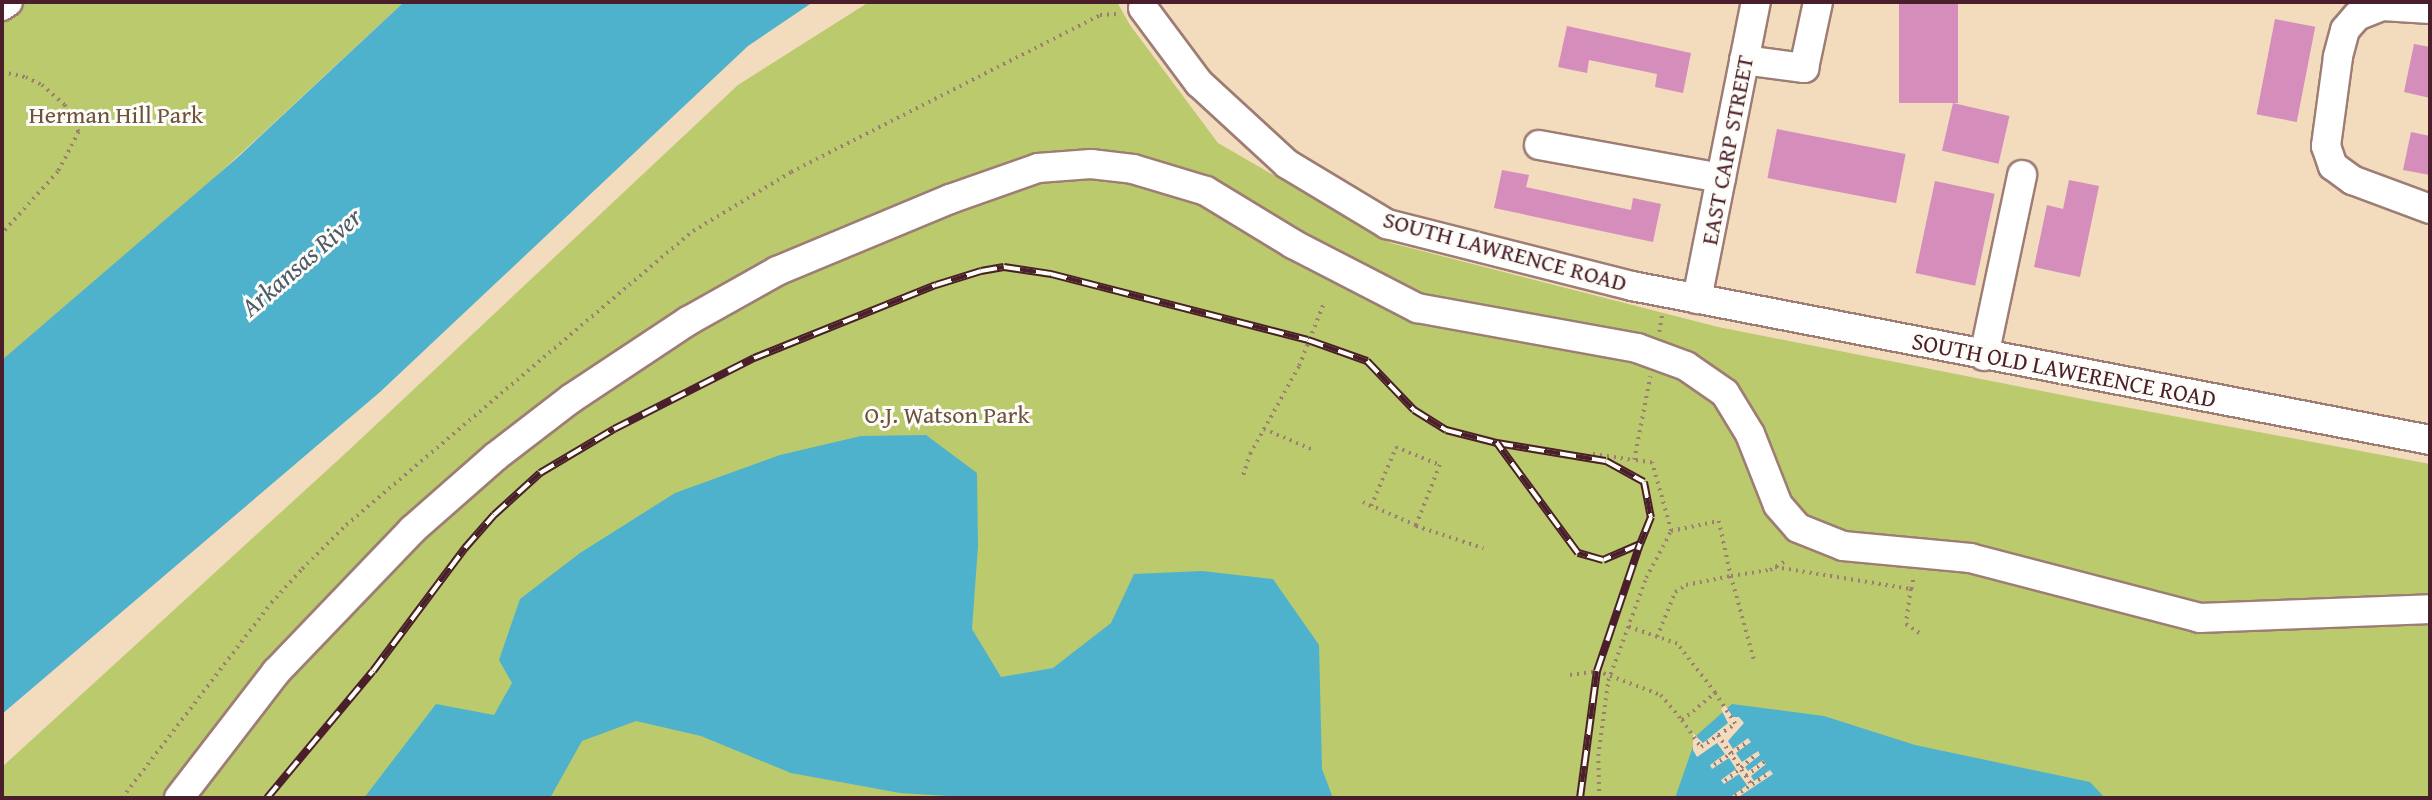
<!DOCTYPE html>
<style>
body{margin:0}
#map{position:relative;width:2432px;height:800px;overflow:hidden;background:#f3dbbe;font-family:"Gentium Book Plus",serif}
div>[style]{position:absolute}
.green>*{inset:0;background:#baca6c}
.water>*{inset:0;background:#4eb2cd}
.pier>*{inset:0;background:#f3dbbe}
.building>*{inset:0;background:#d58dbb;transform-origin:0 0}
.path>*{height:3.5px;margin-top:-1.75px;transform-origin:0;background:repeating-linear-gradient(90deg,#9e7d74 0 2px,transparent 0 7px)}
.roads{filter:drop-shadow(2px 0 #9e7d74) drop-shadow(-2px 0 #9e7d74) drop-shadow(0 2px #9e7d74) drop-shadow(0 -2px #9e7d74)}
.minor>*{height:28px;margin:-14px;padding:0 14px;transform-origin:14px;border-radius:14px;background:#fff}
.rail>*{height:8px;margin-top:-4px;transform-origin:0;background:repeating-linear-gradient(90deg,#fdfcf7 0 16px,#4a1f2b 0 32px);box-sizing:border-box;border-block:2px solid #4a1f2b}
span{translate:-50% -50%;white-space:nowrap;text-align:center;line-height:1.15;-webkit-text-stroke:6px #fdfcf7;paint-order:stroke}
.park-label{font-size:24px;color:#6c523e}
.street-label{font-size:24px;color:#4a1f2b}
.water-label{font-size:26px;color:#4c5a6c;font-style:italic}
.frame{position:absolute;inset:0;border:4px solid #4a1f2b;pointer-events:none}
</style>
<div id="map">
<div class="green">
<div style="clip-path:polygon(2px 2px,404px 2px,2px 375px)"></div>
<div style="clip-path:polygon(869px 2px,1117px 2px,1130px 25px,1218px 143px,1391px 243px,1718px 327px,2082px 399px,2430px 464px,2430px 798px,2px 798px,2px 767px,348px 451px,738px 85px)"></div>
</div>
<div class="water">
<div style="clip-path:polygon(404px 2px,813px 2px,748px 46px,380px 392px,2px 714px,2px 360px,237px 158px)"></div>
<div style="clip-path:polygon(926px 435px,977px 473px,978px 546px,972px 629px,1001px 677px,1053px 668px,1111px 623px,1134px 574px,1202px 571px,1273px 579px,1319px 645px,1322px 769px,1333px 798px,980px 798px,900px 793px,791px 773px,701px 736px,636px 721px,582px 741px,550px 798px,364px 798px,436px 704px,494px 715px,512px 683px,499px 660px,520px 599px,580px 553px,675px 493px,780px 455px,861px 436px)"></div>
<div style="clip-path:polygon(1732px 704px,1824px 716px,1915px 745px,2090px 782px,2105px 798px,1675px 798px,1697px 735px)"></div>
</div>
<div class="pier">
<div style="clip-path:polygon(1725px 705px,1733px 717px,1739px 717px,1744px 723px,1728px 741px,1733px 749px,1748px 738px,1751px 742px,1736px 753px,1742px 762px,1758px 751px,1760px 755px,1745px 767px,1748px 771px,1763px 760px,1766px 764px,1751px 776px,1754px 781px,1770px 770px,1773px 774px,1737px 798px,1732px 796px,1747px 785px,1739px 774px,1724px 784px,1721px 780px,1736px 769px,1729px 758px,1712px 769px,1710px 765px,1725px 754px,1717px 743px,1697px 757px,1693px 750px,1693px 733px,1703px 743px,1728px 723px,1721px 709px)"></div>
</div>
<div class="building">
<div style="left:1899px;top:2px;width:59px;height:101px"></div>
<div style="left:2275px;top:19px;width:41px;height:97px;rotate:11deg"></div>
<div style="clip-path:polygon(1567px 26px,1691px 53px,1683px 93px,1655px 87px,1657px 74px,1589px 60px,1587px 73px,1558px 67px)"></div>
<div style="clip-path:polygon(2414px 44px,2430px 47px,2430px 98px,2404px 92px)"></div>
<div style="left:1953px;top:103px;width:58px;height:49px;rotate:13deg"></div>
<div style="left:1777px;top:129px;width:131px;height:50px;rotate:11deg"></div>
<div style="clip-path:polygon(2411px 132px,2430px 136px,2430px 175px,2403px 170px)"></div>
<div style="clip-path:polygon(1502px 170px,1529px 175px,1526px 187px,1631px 210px,1633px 198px,1661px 204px,1653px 242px,1494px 208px)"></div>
<div style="clip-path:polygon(2069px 180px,2099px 186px,2080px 277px,2034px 267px,2047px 205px,2063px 209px)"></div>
<div style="left:1935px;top:181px;width:61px;height:94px;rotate:12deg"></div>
</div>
<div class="path">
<div style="left:2px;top:72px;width:25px;rotate:12deg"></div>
<div style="left:26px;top:77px;width:18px;rotate:27deg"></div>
<div style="left:42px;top:85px;width:30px;rotate:41deg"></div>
<div style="left:65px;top:105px;width:30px;rotate:63deg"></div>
<div style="left:79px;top:132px;width:45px;rotate:117.7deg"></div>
<div style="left:58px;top:172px;width:84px;rotate:132.1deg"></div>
<div style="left:1659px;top:332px;width:17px;rotate:-80deg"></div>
<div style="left:1264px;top:429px;width:56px;rotate:22.9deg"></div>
<div style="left:1593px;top:454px;width:41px;rotate:8.3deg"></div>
<div style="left:1634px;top:460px;width:85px;rotate:-79.1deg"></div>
<div style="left:1243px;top:475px;width:22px;rotate:-72deg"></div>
<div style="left:1250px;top:454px;width:101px;rotate:-60.9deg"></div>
<div style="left:1299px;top:366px;width:66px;rotate:-68.5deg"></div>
<div style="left:1363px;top:502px;width:9px;rotate:27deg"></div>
<div style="left:1416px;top:526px;width:49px;rotate:-156deg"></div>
<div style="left:1371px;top:506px;width:64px;rotate:-67deg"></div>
<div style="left:1396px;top:447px;width:48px;rotate:22.2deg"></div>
<div style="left:1440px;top:465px;width:66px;rotate:111.5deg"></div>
<div style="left:1416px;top:526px;width:71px;rotate:18.2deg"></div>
<div style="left:1671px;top:531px;width:49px;rotate:-11.8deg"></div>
<div style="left:1719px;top:521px;width:56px;rotate:77.7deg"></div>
<div style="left:1731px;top:576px;width:39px;rotate:-9deg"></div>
<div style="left:1770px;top:570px;width:16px;rotate:-30deg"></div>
<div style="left:1775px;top:567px;width:138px;rotate:9.2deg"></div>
<div style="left:1911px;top:589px;width:14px;rotate:-78deg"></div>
<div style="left:1911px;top:589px;width:35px;rotate:98deg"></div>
<div style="left:1906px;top:624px;width:18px;rotate:34deg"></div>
<div style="left:1657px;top:637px;width:48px;rotate:-68.2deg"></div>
<div style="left:1675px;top:592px;width:13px;rotate:-32deg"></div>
<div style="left:1686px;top:585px;width:46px;rotate:-11.3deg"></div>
<div style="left:1731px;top:576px;width:90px;rotate:74.6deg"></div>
<div style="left:1570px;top:675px;width:27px;rotate:-8deg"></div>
<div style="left:1597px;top:671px;width:68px;rotate:20.6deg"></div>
<div style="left:1661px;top:695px;width:33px;rotate:50deg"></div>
<div style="left:1682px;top:720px;width:43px;rotate:-39.3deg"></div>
<div style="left:1715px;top:693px;width:62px;rotate:-127.8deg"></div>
<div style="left:1677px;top:644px;width:52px;rotate:-160.9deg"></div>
<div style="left:1682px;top:720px;width:33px;rotate:55deg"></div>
<div style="left:1701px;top:747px;width:41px;rotate:-34.1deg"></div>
<div style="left:1735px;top:724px;width:37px;rotate:-123deg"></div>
<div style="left:1718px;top:735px;width:60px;rotate:55.8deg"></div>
<div style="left:1714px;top:765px;width:42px;rotate:-34.4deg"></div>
<div style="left:1746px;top:776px;width:23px;rotate:-38deg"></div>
<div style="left:1725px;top:781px;width:42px;rotate:-40.2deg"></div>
<div style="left:1735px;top:796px;width:42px;rotate:-34.4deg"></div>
<div style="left:122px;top:798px;width:245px;rotate:-52.6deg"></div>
<div style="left:271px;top:603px;width:46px;rotate:-47.6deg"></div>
<div style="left:302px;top:569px;width:62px;rotate:-45deg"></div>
<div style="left:346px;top:525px;width:455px;rotate:-40.3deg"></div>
<div style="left:693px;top:231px;width:114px;rotate:-31deg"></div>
<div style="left:791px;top:172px;width:347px;rotate:-26.9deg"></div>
<div style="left:1100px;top:15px;width:19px;rotate:-3deg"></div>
<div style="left:1599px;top:798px;width:42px;rotate:-91.4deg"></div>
<div style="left:1598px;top:756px;width:76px;rotate:-82.4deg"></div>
<div style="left:1608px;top:681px;width:110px;rotate:-69.7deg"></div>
<div style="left:1646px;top:578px;width:53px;rotate:-62deg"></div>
<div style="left:1671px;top:531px;width:71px;rotate:-105.6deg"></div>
<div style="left:1652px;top:463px;width:18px;rotate:-171deg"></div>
</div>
<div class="roads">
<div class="minor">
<div style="left:2px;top:6px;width:7px;rotate:-34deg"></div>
<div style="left:1143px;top:8px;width:94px;rotate:53.3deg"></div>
<div style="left:1199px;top:83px;width:120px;rotate:42.6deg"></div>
<div style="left:1287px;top:164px;width:117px;rotate:31deg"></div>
<div style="left:1387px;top:224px;width:253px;rotate:14.2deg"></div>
<div style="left:1632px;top:286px;width:813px;rotate:10.92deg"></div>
<div style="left:2430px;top:9px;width:48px;rotate:-176.4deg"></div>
<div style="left:2382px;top:6px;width:27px;rotate:158deg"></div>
<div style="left:2357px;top:16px;width:18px;rotate:131deg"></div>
<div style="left:2345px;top:30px;width:28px;rotate:105deg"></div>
<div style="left:2338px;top:57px;width:90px;rotate:97.7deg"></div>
<div style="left:2326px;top:146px;width:21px;rotate:71deg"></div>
<div style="left:2333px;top:166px;width:24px;rotate:36deg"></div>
<div style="left:2352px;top:180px;width:83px;rotate:20.4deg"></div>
<div style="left:1744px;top:60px;width:61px;rotate:7.6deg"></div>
<div style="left:1804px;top:68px;width:67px;rotate:-78deg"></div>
<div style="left:1539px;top:145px;width:185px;rotate:10.3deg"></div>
<div style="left:1697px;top:299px;width:303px;rotate:-78.8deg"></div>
<div style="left:1984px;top:356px;width:185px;rotate:-78.1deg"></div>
<div style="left:179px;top:798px;width:159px;rotate:-52.4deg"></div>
<div style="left:276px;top:672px;width:197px;rotate:-46.2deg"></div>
<div style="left:412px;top:530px;width:111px;rotate:-41.3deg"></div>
<div style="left:495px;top:457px;width:97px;rotate:-37.5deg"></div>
<div style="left:572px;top:398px;width:139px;rotate:-33.6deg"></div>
<div style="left:688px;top:321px;width:102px;rotate:-29.3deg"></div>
<div style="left:777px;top:271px;width:187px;rotate:-22.6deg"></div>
<div style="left:950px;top:199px;width:93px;rotate:-19.4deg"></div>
<div style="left:1038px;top:168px;width:53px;rotate:-4.3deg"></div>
<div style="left:1091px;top:164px;width:42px;rotate:6.8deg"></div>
<div style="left:1133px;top:169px;width:76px;rotate:16.8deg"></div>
<div style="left:1206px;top:191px;width:102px;rotate:31.3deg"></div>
<div style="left:1293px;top:244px;width:140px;rotate:27.3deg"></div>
<div style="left:1417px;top:308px;width:224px;rotate:10.3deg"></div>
<div style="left:1637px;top:348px;width:52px;rotate:20.2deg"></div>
<div style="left:1686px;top:366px;width:47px;rotate:34.7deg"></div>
<div style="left:1725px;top:393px;width:48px;rotate:58.6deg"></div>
<div style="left:1750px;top:434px;width:76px;rotate:68.5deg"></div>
<div style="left:1778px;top:505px;width:30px;rotate:49deg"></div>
<div style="left:1798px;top:528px;width:48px;rotate:21.8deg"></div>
<div style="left:1843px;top:546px;width:128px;rotate:5.4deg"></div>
<div style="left:1970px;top:558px;width:238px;rotate:14.6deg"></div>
<div style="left:2200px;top:618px;width:230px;rotate:-2.2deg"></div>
</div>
</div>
<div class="rail">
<div style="left:267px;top:798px;width:165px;rotate:-50.2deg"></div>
<div style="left:373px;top:671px;width:154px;rotate:-53.2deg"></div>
<div style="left:465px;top:548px;width:44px;rotate:-48.7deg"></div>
<div style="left:494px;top:515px;width:62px;rotate:-42.4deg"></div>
<div style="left:540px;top:473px;width:86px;rotate:-30.7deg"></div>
<div style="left:614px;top:429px;width:157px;rotate:-26.9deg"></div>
<div style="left:754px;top:358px;width:196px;rotate:-21.9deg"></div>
<div style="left:936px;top:285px;width:47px;rotate:-17.3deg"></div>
<div style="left:981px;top:271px;width:23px;rotate:-10deg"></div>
<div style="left:1004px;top:267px;width:48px;rotate:8.5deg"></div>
<div style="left:1051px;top:274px;width:265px;rotate:14.4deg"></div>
<div style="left:1308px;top:340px;width:63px;rotate:19.6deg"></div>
<div style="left:1367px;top:361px;width:68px;rotate:46.2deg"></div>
<div style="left:1414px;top:410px;width:38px;rotate:32deg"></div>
<div style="left:1446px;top:430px;width:53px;rotate:14.3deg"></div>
<div style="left:1497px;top:443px;width:110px;rotate:9.4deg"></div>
<div style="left:1606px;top:461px;width:43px;rotate:28.9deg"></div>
<div style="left:1644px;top:482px;width:36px;rotate:79deg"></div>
<div style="left:1651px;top:517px;width:29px;rotate:112deg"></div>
<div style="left:1640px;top:544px;width:40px;rotate:156.6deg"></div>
<div style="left:1603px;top:560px;width:26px;rotate:-164deg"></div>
<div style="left:1578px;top:553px;width:137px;rotate:-126.4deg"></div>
<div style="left:1580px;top:798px;width:128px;rotate:-82.4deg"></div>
<div style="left:1597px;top:671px;width:134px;rotate:-71.3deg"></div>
</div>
<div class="park-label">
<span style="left:116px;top:115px">Herman Hill Park</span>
<span style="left:947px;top:415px">O.J. Watson Park</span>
</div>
<div class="street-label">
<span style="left:1727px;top:150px;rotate:-79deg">EAST CARP STREET</span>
<span style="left:1505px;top:251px;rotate:15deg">SOUTH LAWRENCE ROAD</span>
<span style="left:2064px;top:370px;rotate:11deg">SOUTH OLD LAWERENCE ROAD</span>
</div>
<div class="water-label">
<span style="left:301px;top:262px;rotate:-41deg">Arkansas River</span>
</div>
<div class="frame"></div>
</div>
